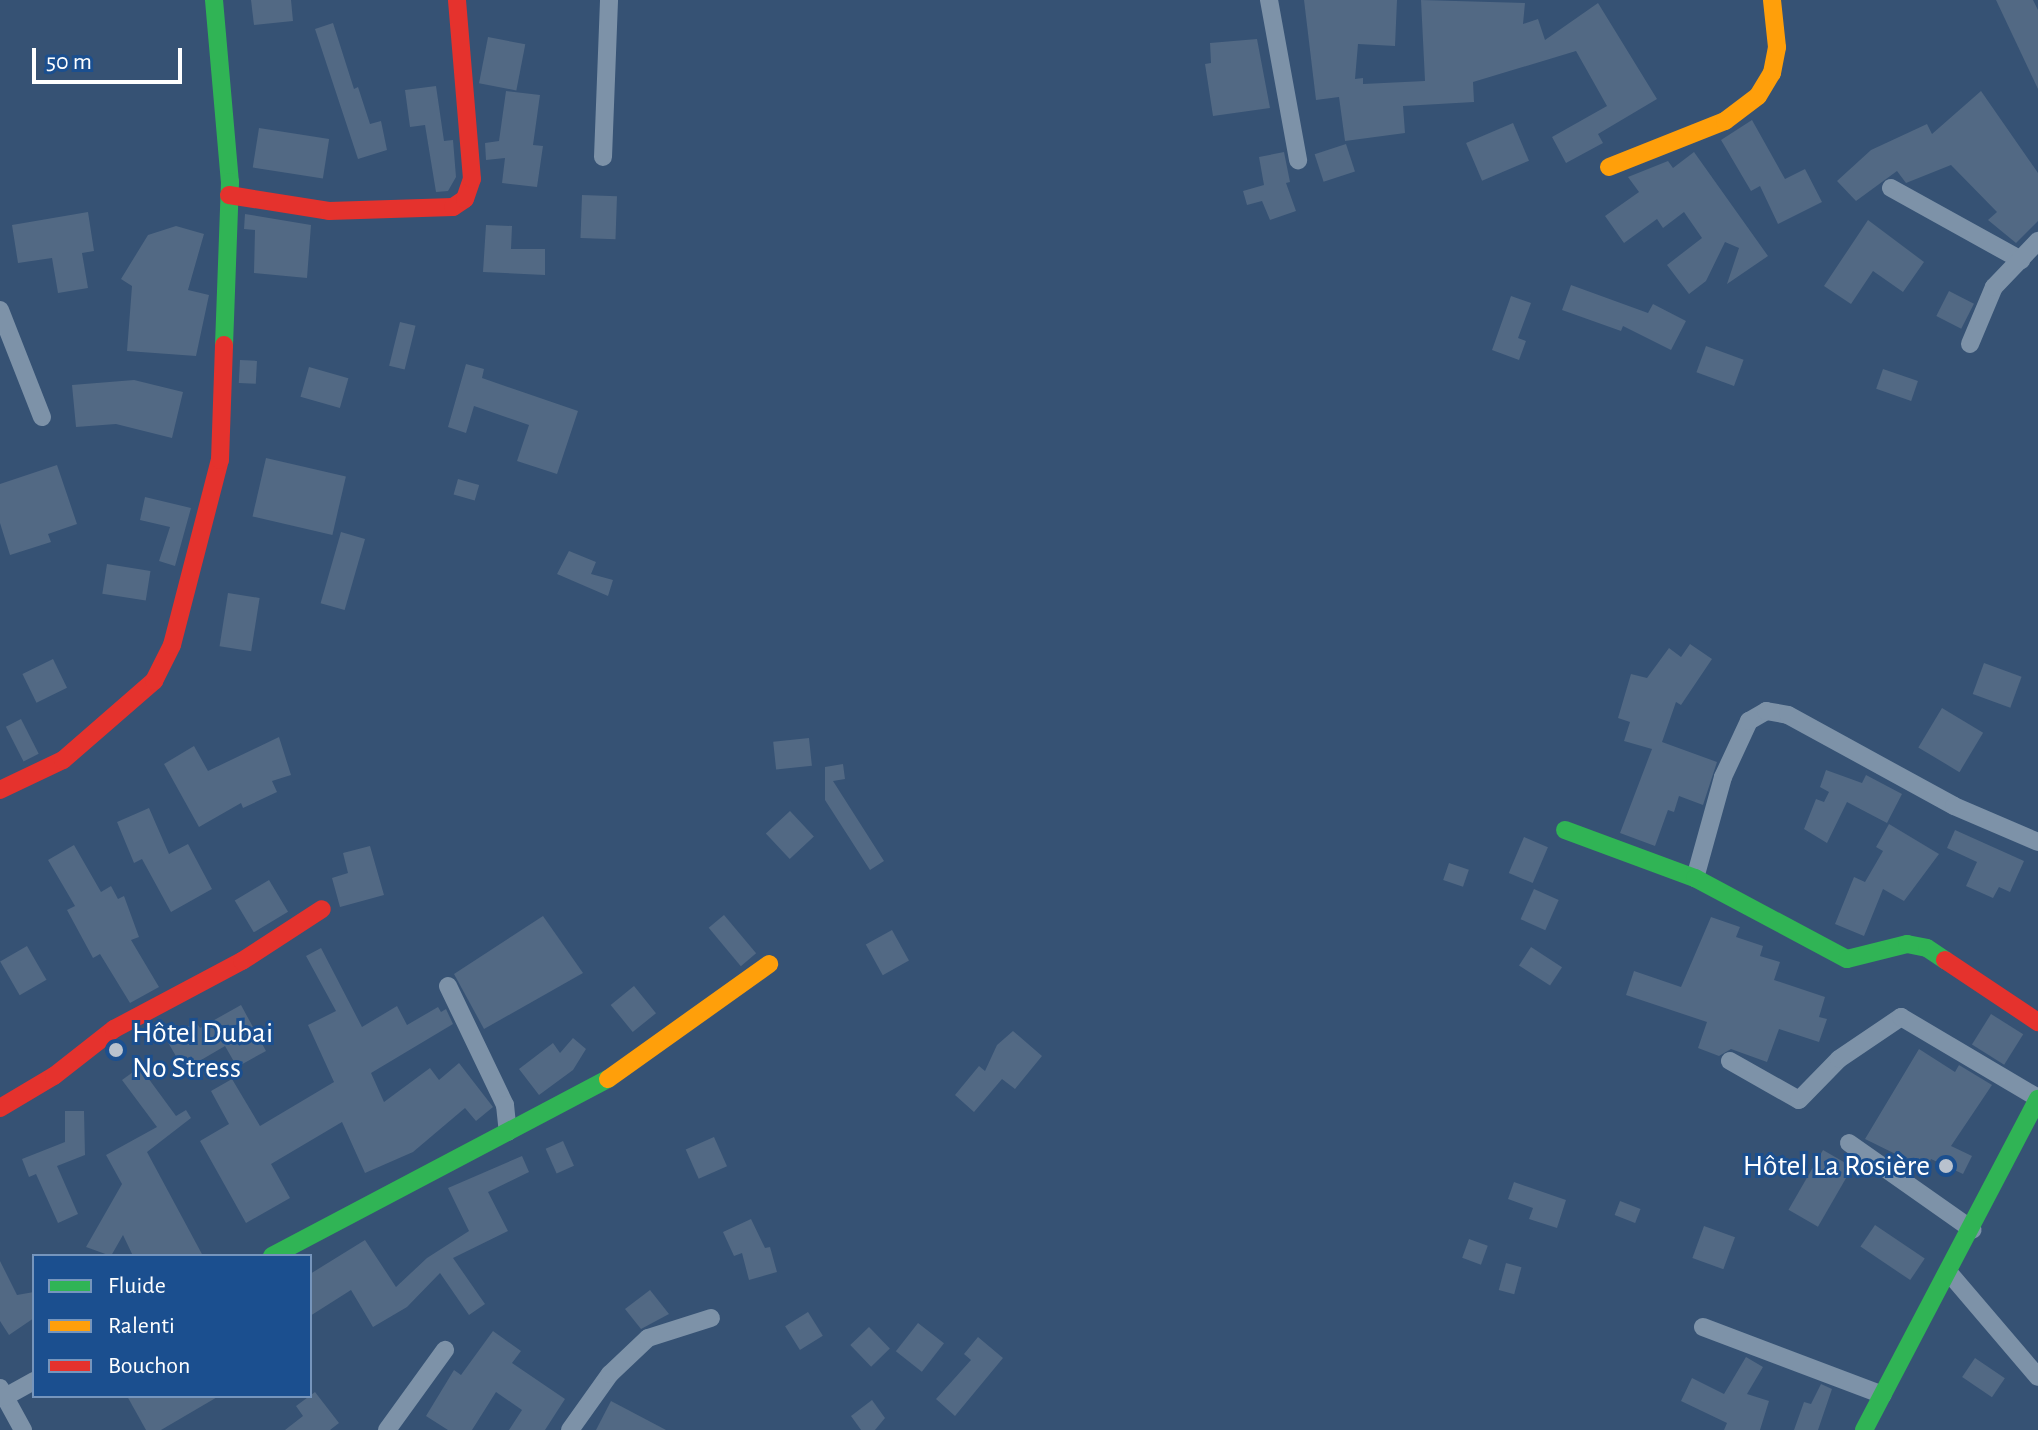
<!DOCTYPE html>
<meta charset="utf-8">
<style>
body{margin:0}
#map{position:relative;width:2038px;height:1430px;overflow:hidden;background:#365274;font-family:"Alegreya Sans",sans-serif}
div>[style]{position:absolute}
.building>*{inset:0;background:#526984;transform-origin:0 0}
.street>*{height:18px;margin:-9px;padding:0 9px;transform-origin:9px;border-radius:9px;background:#7d92a8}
.fast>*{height:18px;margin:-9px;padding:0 9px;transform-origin:9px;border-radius:9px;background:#30b455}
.slow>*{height:18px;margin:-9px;padding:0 9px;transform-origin:9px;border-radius:9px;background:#ff9f0a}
.jam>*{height:18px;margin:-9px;padding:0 9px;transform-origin:9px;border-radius:9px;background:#e5322d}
.dots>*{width:22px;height:22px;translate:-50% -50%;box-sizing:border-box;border:4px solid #1b4f8f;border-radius:50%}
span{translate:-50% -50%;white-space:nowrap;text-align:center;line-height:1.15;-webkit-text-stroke:6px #1b4f8f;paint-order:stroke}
.poi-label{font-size:30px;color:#fff}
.left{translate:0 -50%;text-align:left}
.right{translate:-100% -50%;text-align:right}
.legend{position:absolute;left:32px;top:1254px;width:280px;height:144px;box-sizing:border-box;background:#1b4f8f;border:2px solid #7695bc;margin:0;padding:10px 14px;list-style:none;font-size:24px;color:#fff}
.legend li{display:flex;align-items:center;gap:16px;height:40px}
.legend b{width:40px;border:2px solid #7695bc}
.scale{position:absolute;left:32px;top:48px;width:150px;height:36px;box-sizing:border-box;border:4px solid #fff;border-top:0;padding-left:10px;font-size:24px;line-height:28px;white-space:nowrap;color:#fff;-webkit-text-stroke:6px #1b4f8f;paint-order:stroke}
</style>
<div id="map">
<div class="building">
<div style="clip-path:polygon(251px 0,291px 0,293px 21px,254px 25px)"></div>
<div style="clip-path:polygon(1304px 0,1397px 0,1395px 46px,1358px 44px,1355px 79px,1363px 78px,1363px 84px,1425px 81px,1421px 0,1525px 3px,1523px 24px,1538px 19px,1545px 40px,1598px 3px,1657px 99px,1598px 134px,1603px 143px,1566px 163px,1552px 137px,1607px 106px,1576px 51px,1473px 82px,1474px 102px,1403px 106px,1405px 133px,1345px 141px,1339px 97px,1316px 100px)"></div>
<div style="clip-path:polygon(1996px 0,2033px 0,2038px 10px,2038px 89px)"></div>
<div style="clip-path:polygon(333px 23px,354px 89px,358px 87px,370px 124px,381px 121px,387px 150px,358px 159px,315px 29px)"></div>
<div style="left:488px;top:37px;width:38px;height:47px;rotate:11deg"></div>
<div style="clip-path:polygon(1257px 39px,1270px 108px,1213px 116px,1205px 64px,1211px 63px,1210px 43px)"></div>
<div style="clip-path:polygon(436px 86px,444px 141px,453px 140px,456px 177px,448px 191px,436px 192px,425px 125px,410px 127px,405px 90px)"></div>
<div style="clip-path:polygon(506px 91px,540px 95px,533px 145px,543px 146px,537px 187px,502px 183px,505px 158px,486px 160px,485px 143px,499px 141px)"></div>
<div style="clip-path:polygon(1981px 91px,2038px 173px,2038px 221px,2016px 243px,1988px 220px,1997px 212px,1951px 165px,1906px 183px,1897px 171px,1856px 201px,1837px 181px,1871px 150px,1927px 124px,1932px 134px)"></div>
<div style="clip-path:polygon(1752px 120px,1785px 179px,1805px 169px,1822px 202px,1778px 224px,1760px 186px,1751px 191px,1721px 140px)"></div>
<div style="left:1513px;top:123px;width:41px;height:51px;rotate:67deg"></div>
<div style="left:259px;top:128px;width:71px;height:40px;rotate:9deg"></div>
<div style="left:1346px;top:144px;width:29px;height:33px;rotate:72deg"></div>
<div style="clip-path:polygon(1284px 152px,1290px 182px,1286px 183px,1296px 211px,1270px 220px,1262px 201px,1247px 205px,1243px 191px,1264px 185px,1259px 157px)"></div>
<div style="clip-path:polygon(1694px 152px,1768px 256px,1727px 284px,1739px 248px,1725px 242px,1706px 281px,1689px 294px,1667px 265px,1702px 238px,1684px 212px,1663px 228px,1657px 219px,1624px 243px,1605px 216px,1639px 192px,1628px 177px,1668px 161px,1673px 168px)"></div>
<div style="left:582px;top:195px;width:35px;height:43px;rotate:2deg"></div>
<div style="clip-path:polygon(88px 212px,94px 251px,82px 253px,88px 288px,58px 293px,52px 258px,18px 263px,12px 225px)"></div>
<div style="clip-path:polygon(245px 214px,311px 225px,307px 278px,254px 273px,255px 230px,244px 229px)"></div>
<div style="clip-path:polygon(1868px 220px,1924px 262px,1903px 292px,1873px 271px,1851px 304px,1824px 286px)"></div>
<div style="clip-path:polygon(486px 225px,512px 226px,511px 249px,545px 249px,545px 275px,483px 272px)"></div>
<div style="clip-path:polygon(176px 226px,204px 234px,188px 290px,209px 295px,196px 356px,127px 351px,132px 286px,121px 279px,148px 235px)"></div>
<div style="clip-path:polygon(1571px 285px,1648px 313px,1653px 304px,1686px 321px,1671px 350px,1623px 326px,1621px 331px,1562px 310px)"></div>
<div style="left:1949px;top:291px;width:28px;height:28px;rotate:27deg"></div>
<div style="clip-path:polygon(1511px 296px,1531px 303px,1518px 338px,1526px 341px,1519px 360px,1492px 350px)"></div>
<div style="left:400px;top:322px;width:16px;height:45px;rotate:14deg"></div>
<div style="left:1706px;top:346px;width:40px;height:28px;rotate:20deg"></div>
<div style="left:240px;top:360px;width:17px;height:23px;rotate:3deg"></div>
<div style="clip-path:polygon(466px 364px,484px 369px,482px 378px,578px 411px,557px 474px,517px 461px,529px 425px,474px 406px,466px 433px,448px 427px)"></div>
<div style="left:309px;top:367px;width:41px;height:31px;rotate:16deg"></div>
<div style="left:1883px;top:369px;width:37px;height:21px;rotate:19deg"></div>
<div style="clip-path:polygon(134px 380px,183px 392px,172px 438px,116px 424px,76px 427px,72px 385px)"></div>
<div style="left:266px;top:458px;width:82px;height:60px;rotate:13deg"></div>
<div style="clip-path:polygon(57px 465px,77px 524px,48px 534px,51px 542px,10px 555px,0 523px,0 484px)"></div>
<div style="left:458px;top:479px;width:22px;height:16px;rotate:16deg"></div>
<div style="clip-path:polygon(145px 497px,191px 508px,175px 566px,159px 561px,170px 527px,140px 520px)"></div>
<div style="left:341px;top:532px;width:25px;height:74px;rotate:16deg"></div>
<div style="clip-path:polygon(569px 551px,596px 562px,591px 574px,613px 580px,608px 596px,557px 574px)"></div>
<div style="left:107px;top:564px;width:44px;height:30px;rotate:9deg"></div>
<div style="left:228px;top:593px;width:32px;height:54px;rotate:9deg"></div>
<div style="clip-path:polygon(1690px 644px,1712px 659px,1681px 705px,1676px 702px,1662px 742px,1717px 762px,1703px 805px,1679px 796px,1674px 812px,1668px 810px,1655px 846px,1620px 833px,1652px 749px,1624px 741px,1630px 722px,1618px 718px,1631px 674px,1647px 678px,1669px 648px,1681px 657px)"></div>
<div style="left:53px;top:659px;width:32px;height:34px;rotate:64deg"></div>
<div style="left:1984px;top:663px;width:40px;height:33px;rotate:20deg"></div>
<div style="left:1942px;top:708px;width:48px;height:46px;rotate:31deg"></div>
<div style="left:21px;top:719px;width:39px;height:17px;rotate:63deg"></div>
<div style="clip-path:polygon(279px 737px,291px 775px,272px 781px,277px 792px,243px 808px,241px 803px,199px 827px,164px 764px,194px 746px,208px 771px)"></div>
<div style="left:809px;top:738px;width:28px;height:36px;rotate:84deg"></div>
<div style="clip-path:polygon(843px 764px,845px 779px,833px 781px,884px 861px,870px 870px,825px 800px,825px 767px)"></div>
<div style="clip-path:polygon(1826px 770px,1862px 783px,1866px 775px,1902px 794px,1887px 823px,1847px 802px,1827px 843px,1804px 829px,1816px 799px,1824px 802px,1829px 792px,1820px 787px)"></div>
<div style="clip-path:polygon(149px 808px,169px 854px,188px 844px,212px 889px,171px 912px,142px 859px,134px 863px,117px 822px)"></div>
<div style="left:790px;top:811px;width:35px;height:33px;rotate:47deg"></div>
<div style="clip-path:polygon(1889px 824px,1939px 854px,1904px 901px,1883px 889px,1864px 936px,1835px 924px,1854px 877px,1865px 882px,1883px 851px,1876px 847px)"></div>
<div style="clip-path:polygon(1955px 830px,2024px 861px,2010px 892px,1999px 887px,1993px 898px,1966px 886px,1977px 862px,1947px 848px)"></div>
<div style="left:1524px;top:837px;width:26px;height:39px;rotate:23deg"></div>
<div style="clip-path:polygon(74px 845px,101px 892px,111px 886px,118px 899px,124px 896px,139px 937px,131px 940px,159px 987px,130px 1003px,100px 954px,93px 958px,67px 910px,75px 906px,48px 860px)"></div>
<div style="clip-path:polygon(370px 846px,384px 895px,340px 907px,332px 878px,348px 873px,343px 853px)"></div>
<div style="left:1449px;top:863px;width:21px;height:18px;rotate:19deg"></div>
<div style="left:269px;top:880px;width:37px;height:40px;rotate:59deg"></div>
<div style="left:1534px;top:889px;width:27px;height:33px;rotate:24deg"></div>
<div style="left:724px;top:915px;width:50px;height:20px;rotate:50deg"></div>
<div style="clip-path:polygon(543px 916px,583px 973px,484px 1029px,454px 974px)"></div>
<div style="clip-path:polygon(1711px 917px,1740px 927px,1736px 937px,1763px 946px,1760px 956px,1780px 962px,1774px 980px,1825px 997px,1819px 1017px,1827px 1019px,1819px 1042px,1779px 1029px,1767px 1062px,1731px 1049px,1719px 1056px,1698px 1048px,1707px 1022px,1626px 995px,1634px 971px,1681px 987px)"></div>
<div style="left:892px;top:930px;width:35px;height:30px;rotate:61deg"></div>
<div style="left:27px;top:946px;width:39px;height:31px;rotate:60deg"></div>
<div style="left:1531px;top:947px;width:37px;height:22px;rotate:33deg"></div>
<div style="clip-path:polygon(321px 948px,362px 1027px,397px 1006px,407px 1025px,438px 1007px,441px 1012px,446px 1009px,453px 1024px,371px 1073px,384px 1102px,430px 1068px,439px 1080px,459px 1063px,493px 1107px,476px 1121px,465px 1108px,413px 1152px,365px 1173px,342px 1122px,271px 1164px,290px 1198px,246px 1223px,200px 1141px,229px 1124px,211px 1091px,232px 1079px,260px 1126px,334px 1082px,308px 1025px,336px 1011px,306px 956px)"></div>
<div style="left:634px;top:986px;width:35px;height:30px;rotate:51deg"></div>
<div style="clip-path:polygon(241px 1005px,266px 1051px,237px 1067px,225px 1046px,184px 1070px,166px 1039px,196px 1022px,200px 1028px)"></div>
<div style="left:1991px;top:1014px;width:38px;height:36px;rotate:32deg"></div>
<div style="clip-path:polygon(1013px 1031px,1042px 1056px,1015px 1089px,1002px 1079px,974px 1112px,955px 1095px,979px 1066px,985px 1071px,997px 1045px)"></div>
<div style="clip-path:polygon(573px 1038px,586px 1049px,573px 1070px,539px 1095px,519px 1069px,553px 1043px,560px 1053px)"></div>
<div style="clip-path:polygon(1919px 1049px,1955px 1072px,1959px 1065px,1992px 1085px,1951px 1146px,1972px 1156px,1963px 1174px,1931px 1159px,1926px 1169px,1865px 1139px)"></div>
<div style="clip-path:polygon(140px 1067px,176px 1116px,186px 1110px,191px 1118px,147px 1152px,203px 1256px,133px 1256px,123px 1235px,111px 1256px,86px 1247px,122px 1184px,106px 1155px,157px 1127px,122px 1080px)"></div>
<div style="clip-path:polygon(65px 1111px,84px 1111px,85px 1155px,57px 1166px,78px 1214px,58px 1223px,36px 1174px,29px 1177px,22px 1159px,65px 1142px)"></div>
<div style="left:714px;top:1137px;width:32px;height:31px;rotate:66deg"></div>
<div style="left:563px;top:1141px;width:27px;height:19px;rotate:66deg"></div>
<div style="left:1823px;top:1150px;width:34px;height:69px;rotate:30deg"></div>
<div style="clip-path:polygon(522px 1156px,529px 1172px,488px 1192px,508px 1231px,453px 1258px,485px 1304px,469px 1315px,440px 1273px,407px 1307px,373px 1327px,351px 1290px,310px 1316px,310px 1274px,365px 1240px,396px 1287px,427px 1258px,469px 1231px,448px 1188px)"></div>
<div style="clip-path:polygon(1514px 1182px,1566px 1200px,1557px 1228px,1529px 1219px,1533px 1208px,1508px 1199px)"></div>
<div style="left:1620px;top:1201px;width:22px;height:15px;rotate:21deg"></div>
<div style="clip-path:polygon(751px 1219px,765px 1248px,770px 1247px,777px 1272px,749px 1280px,742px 1253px,734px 1256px,723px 1232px)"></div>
<div style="left:1875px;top:1225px;width:60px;height:26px;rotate:34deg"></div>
<div style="left:1704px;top:1226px;width:33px;height:34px;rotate:20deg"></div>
<div style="left:1469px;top:1239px;width:20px;height:20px;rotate:20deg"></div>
<div style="clip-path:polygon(0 1261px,17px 1295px,34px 1292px,34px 1318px,9px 1335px,0 1321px)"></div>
<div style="left:1506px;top:1263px;width:16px;height:28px;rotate:15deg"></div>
<div style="clip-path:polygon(650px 1290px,669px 1314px,641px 1329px,625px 1309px)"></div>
<div style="left:808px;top:1312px;width:28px;height:27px;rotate:58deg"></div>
<div style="left:918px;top:1323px;width:33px;height:36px;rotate:38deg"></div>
<div style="left:869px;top:1327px;width:30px;height:26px;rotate:46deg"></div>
<div style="clip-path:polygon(493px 1331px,521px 1351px,512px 1363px,565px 1399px,545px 1430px,509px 1430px,522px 1410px,496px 1392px,472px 1430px,448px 1430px,426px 1416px,454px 1370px,461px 1375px)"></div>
<div style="clip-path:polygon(978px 1337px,1003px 1358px,955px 1416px,936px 1399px,971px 1360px,964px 1354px)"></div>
<div style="clip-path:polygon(1746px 1357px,1763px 1367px,1747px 1394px,1769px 1401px,1760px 1430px,1724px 1430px,1727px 1423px,1681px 1401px,1692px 1378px,1724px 1394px)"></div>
<div style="left:1975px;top:1358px;width:36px;height:23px;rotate:34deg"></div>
<div style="clip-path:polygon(1821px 1384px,1832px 1389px,1818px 1430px,1794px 1430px,1804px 1402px,1811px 1404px)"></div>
<div style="clip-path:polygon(315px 1392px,339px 1423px,330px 1430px,285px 1430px,303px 1416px,296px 1406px)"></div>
<div style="clip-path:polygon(127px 1396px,219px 1396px,161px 1430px,146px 1430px)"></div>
<div style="clip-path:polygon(872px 1400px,885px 1418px,875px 1430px,861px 1430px,851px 1416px)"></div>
<div style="clip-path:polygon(611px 1401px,666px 1430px,596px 1430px)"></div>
</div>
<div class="street">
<div style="left:1269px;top:0;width:163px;rotate:79.7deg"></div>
<div style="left:603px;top:157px;width:157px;rotate:-87.8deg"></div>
<div style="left:1891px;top:188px;width:149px;rotate:29deg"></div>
<div style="left:0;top:310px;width:115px;rotate:68.6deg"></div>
<div style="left:1970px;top:344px;width:62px;rotate:-67.2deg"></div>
<div style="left:1994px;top:287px;width:64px;rotate:-46.3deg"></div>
<div style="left:1695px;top:878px;width:105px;rotate:-74.5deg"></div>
<div style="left:1723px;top:777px;width:62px;rotate:-65.1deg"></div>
<div style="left:1749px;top:721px;width:20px;rotate:-30deg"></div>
<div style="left:1766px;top:711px;width:22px;rotate:10deg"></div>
<div style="left:1788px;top:715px;width:189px;rotate:28.7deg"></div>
<div style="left:1954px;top:806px;width:91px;rotate:23.2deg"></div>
<div style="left:448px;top:986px;width:132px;rotate:64.4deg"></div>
<div style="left:505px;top:1105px;width:27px;rotate:84deg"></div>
<div style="left:1730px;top:1061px;width:79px;rotate:29.5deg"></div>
<div style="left:1799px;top:1100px;width:57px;rotate:-45.7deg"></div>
<div style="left:1839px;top:1059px;width:75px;rotate:-34.1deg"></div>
<div style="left:1901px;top:1017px;width:159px;rotate:30.6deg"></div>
<div style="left:1849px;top:1143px;width:151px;rotate:35.1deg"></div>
<div style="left:1950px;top:1274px;width:135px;rotate:49.5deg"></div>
<div style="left:1703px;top:1327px;width:192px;rotate:20.7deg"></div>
<div style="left:0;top:1388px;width:48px;rotate:61.3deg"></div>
<div style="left:5px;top:1397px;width:33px;rotate:-29deg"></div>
<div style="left:387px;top:1430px;width:99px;rotate:-54.1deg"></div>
<div style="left:570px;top:1430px;width:69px;rotate:-54.5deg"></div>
<div style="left:610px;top:1374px;width:52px;rotate:-43.5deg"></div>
<div style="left:648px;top:1338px;width:66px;rotate:-17.6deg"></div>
</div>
<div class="fast">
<div style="left:214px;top:0;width:183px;rotate:85deg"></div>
<div style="left:230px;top:182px;width:163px;rotate:92.1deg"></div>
<div style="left:1565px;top:830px;width:139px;rotate:20.3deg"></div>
<div style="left:1695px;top:878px;width:172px;rotate:28.1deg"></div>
<div style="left:1847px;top:959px;width:62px;rotate:-14deg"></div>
<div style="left:1907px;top:944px;width:20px;rotate:11deg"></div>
<div style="left:1927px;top:948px;width:22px;rotate:34deg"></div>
<div style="left:272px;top:1256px;width:380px;rotate:-27.8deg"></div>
<div style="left:1864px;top:1430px;width:374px;rotate:-62.3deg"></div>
</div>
<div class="slow">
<div style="left:1609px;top:167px;width:125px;rotate:-21.6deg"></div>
<div style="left:1725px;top:121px;width:41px;rotate:-37.1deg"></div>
<div style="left:1758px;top:96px;width:27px;rotate:-59deg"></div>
<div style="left:1772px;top:73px;width:26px;rotate:-79deg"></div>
<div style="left:1777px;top:47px;width:47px;rotate:-96.1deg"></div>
<div style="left:608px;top:1079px;width:198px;rotate:-35.5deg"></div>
</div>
<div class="jam">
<div style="left:229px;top:195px;width:101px;rotate:9.1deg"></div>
<div style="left:329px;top:211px;width:124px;rotate:-1.8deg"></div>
<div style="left:453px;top:207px;width:14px;rotate:-34deg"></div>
<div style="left:465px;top:199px;width:21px;rotate:-71deg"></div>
<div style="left:472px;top:179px;width:180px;rotate:-94.8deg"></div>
<div style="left:0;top:790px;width:70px;rotate:-25.5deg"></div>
<div style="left:63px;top:760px;width:121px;rotate:-41deg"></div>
<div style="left:154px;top:681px;width:40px;rotate:-63.4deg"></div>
<div style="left:172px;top:645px;width:191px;rotate:-75.5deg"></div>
<div style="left:220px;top:460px;width:115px;rotate:-88deg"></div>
<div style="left:1945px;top:960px;width:112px;rotate:33.7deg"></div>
<div style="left:0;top:1108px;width:63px;rotate:-30.7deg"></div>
<div style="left:54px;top:1076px;width:76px;rotate:-38.1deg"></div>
<div style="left:114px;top:1029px;width:145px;rotate:-28deg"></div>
<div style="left:242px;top:961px;width:95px;rotate:-33deg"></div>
</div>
<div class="dots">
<div style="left:116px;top:1050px;background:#b9c2ce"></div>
<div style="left:1946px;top:1166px;background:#b9c2ce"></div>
</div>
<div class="poi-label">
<span class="left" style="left:132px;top:1050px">Hôtel Dubai<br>No Stress</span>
<span class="right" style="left:1930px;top:1166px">Hôtel La Rosière</span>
</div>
<ul class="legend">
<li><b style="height:10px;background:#30b455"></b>Fluide</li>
<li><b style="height:10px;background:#ff9f0a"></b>Ralenti</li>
<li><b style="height:10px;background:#e5322d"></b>Bouchon</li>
</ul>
<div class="scale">50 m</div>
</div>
